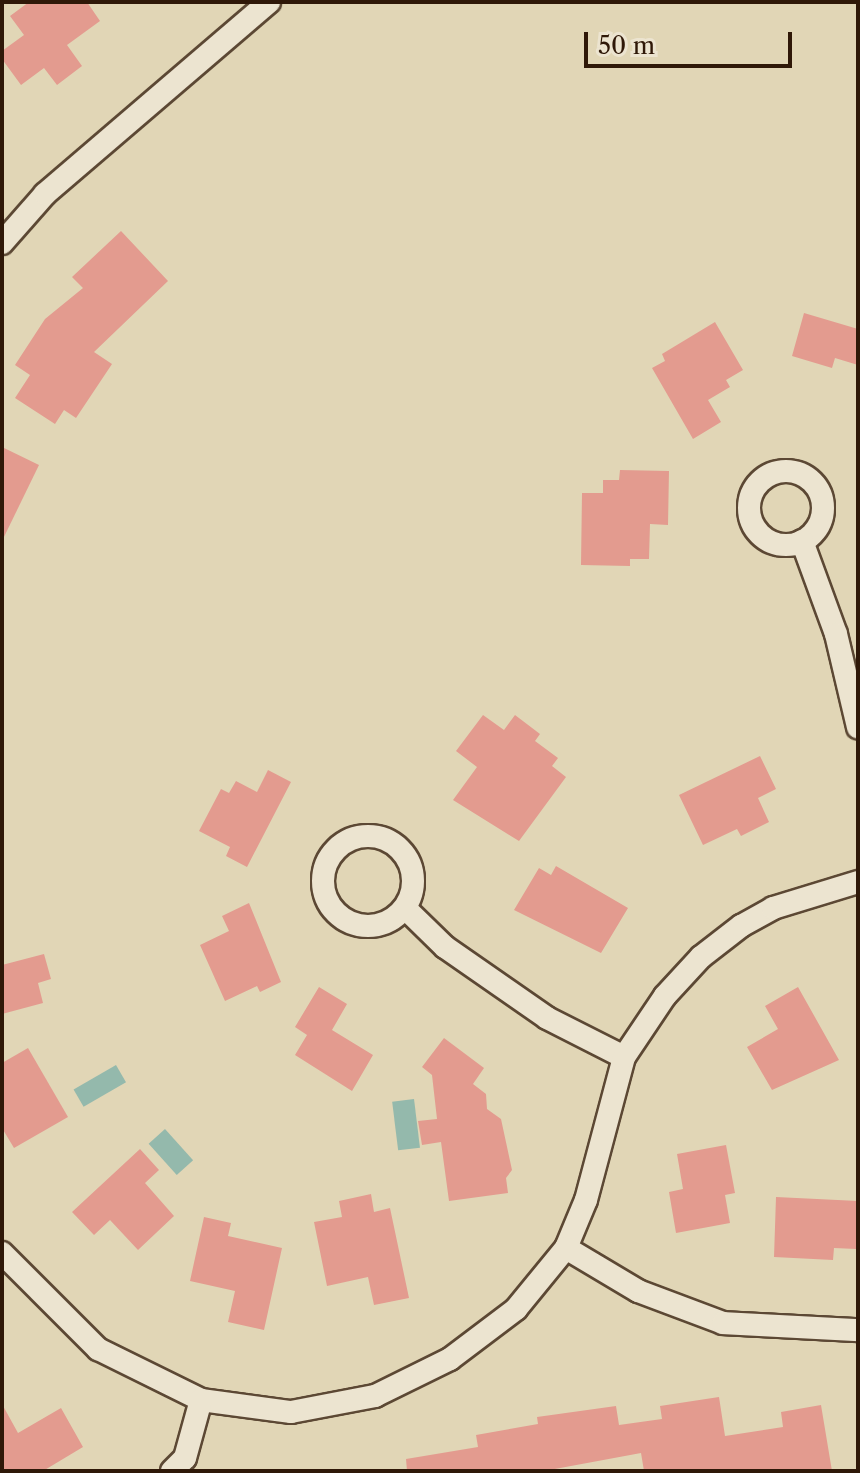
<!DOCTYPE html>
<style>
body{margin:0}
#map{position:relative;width:860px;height:1473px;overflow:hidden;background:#e1d6b6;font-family:"Libre Caslon Text",serif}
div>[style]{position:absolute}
.water>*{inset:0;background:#94b9ac;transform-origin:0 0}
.building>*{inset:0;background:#e39b8f}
.roads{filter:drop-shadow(2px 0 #5c4834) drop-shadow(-2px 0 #5c4834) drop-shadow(0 2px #5c4834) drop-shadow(0 -2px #5c4834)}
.minor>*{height:22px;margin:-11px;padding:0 11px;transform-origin:11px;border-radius:11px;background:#ece4d0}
.minor>.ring{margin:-11px;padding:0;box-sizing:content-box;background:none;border:22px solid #ece4d0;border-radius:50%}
span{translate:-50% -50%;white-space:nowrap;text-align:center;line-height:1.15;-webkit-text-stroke:7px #ece4d0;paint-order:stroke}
.frame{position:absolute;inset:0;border:4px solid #2f1808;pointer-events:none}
.scale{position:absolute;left:584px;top:32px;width:208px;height:36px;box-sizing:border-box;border:4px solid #2f1808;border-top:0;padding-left:10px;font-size:24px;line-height:28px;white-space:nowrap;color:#2f1808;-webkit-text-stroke:6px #ece4d0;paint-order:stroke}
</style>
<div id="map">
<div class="water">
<div style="left:116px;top:1065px;width:20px;height:49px;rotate:60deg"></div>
<div style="left:414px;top:1099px;width:49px;height:22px;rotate:83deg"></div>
<div style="left:165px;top:1129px;width:42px;height:22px;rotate:48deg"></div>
</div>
<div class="building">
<div style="clip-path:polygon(29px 2px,87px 2px,100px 21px,67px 45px,82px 66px,57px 85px,44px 68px,21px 85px,2px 59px,2px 51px,24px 35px,10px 16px)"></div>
<div style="clip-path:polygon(121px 231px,168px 281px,94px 352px,112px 364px,76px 418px,64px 410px,55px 424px,15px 398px,30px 375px,15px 365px,45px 319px,83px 288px,72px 277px)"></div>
<div style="clip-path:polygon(804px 313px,858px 329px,858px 365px,835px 358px,832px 368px,792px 356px)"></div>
<div style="clip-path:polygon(715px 322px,743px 370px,726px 380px,730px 387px,708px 400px,721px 422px,693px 439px,652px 368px,665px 361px,662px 354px)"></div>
<div style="clip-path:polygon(2px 447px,39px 465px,2px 541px)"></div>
<div style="clip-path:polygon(620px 470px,669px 471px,668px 525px,650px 524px,649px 559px,630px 559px,630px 566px,581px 565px,582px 493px,603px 493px,603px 480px,619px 480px)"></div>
<div style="clip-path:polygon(483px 715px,504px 730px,515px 715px,540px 734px,535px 741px,558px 758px,552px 766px,566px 777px,519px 841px,453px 800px,477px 767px,456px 751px)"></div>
<div style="clip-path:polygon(760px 756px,776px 789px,758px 798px,769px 822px,741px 836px,737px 829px,703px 845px,679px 795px)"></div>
<div style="clip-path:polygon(268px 770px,291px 782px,247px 867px,226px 856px,230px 847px,199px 831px,221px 789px,229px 793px,236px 781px,257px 792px)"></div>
<div style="clip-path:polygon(556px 866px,628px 908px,601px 953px,514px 910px,539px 868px,551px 875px)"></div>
<div style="clip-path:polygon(249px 903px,281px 982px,260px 992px,257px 986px,225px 1001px,200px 945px,229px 931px,222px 916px)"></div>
<div style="clip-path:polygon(44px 954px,51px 979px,38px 983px,43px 1003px,2px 1014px,2px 965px)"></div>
<div style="clip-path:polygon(319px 987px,347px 1004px,332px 1030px,373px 1055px,352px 1091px,295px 1055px,307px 1035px,295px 1027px)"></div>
<div style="clip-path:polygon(798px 987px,839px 1060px,772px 1090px,747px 1047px,778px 1029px,765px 1006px)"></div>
<div style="clip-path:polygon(444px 1038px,484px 1068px,473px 1084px,486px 1094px,487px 1109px,501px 1119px,512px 1170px,506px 1178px,508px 1193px,449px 1201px,441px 1142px,422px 1145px,418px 1121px,437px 1119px,432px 1075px,422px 1067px)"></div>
<div style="clip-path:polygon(28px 1048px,68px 1117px,14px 1148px,2px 1128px,2px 1063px)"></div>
<div style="clip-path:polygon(726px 1145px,735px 1193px,725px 1195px,730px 1223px,676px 1233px,669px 1192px,683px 1189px,677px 1154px)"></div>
<div style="clip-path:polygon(140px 1149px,159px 1170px,145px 1183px,174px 1216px,138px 1250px,110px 1220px,94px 1235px,72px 1212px)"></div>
<div style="clip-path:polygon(371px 1194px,374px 1212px,390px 1208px,409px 1298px,374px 1305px,368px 1277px,327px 1286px,314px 1222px,342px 1217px,339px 1201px)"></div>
<div style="clip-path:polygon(776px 1197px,858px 1201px,856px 1249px,834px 1248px,833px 1260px,774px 1257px)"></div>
<div style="clip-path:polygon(204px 1217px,231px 1223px,228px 1236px,282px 1248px,264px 1330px,228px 1322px,235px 1291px,190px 1281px)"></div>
<div style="clip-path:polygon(719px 1397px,725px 1436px,783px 1427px,781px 1412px,821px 1405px,832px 1471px,644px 1471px,641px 1453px,544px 1471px,407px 1471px,406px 1459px,478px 1447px,476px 1435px,538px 1424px,537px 1417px,616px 1406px,619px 1425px,662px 1419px,660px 1406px)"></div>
<div style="clip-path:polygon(2px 1404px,18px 1433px,61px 1408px,83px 1447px,43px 1471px,2px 1471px)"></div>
</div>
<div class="roads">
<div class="minor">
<div style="left:2px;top:243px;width:65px;rotate:-48.7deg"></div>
<div style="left:45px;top:194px;width:295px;rotate:-40.6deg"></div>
<div class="ring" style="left:749px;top:471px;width:52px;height:52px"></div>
<div style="left:802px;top:541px;width:99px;rotate:69.9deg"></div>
<div style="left:836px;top:634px;width:96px;rotate:76.7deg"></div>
<div class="ring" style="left:323px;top:836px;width:68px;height:68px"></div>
<div style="left:405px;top:908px;width:56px;rotate:44.3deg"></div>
<div style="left:445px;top:947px;width:124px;rotate:34.8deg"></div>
<div style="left:547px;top:1018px;width:86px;rotate:26.9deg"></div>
<div style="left:566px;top:1248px;width:52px;rotate:-67.4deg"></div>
<div style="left:586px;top:1200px;width:148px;rotate:-75.1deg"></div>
<div style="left:624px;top:1057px;width:73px;rotate:-56.1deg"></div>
<div style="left:665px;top:996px;width:53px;rotate:-47.3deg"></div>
<div style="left:701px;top:957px;width:51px;rotate:-37.8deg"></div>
<div style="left:741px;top:926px;width:37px;rotate:-29deg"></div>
<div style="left:773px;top:908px;width:89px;rotate:-17deg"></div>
<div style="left:2px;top:1253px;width:136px;rotate:45deg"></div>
<div style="left:98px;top:1349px;width:115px;rotate:26.3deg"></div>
<div style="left:201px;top:1400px;width:91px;rotate:7.6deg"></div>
<div style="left:291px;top:1412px;width:86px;rotate:-10.8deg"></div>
<div style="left:375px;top:1396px;width:84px;rotate:-26.3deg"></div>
<div style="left:450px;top:1359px;width:83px;rotate:-37.1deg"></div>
<div style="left:516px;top:1309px;width:79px;rotate:-50.7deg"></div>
<div style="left:566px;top:1248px;width:84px;rotate:30.8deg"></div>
<div style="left:638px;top:1291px;width:91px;rotate:20.6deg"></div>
<div style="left:723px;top:1323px;width:135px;rotate:3deg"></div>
<div style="left:172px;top:1471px;width:18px;rotate:-45deg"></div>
<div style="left:185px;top:1458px;width:60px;rotate:-74.6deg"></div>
</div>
</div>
<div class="frame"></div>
<div class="scale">50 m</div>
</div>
